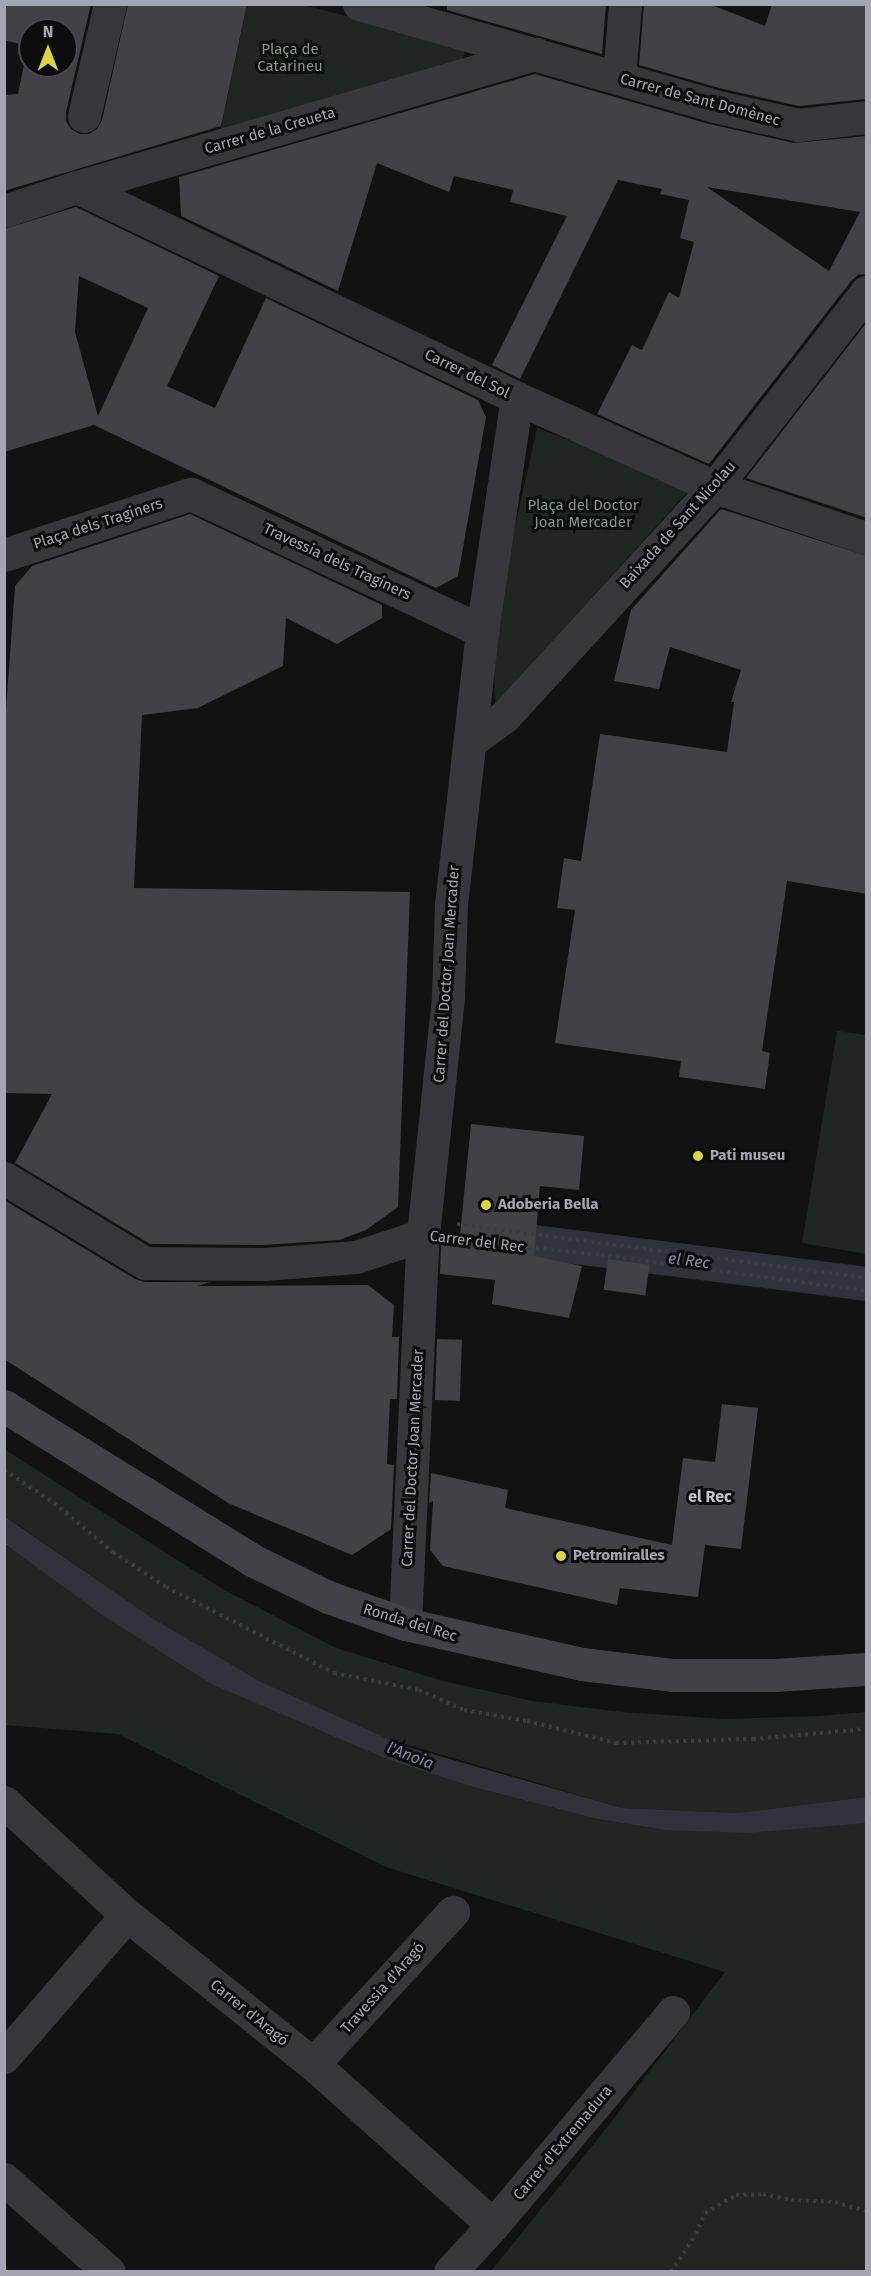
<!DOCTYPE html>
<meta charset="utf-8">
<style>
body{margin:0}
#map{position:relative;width:871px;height:2276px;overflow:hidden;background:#121213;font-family:"Fira Sans",sans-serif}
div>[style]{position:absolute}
.green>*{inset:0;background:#202723}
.water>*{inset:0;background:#2e333c}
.canal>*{height:34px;margin:-17px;padding:0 17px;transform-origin:17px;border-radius:17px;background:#2e333c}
.building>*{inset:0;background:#414146;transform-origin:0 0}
.path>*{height:4px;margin-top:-2px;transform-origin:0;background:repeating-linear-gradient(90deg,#3b3b40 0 3px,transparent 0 7.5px)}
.street>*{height:33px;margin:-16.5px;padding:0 16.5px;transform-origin:16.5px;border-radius:16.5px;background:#38383c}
.secondary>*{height:33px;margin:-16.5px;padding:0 16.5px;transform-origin:16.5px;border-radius:16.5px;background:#414147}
.dots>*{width:16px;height:16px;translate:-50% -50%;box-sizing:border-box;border:3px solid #0d0d0e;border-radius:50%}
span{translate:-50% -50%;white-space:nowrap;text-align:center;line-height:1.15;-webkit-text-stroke:6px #0d0d0e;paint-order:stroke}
.park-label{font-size:15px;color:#7d9b87}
.street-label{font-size:15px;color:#a4a5b2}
.poi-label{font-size:15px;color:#a4a5b2;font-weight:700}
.left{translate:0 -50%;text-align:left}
.water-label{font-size:16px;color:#7e8aaa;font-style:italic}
.neighbourhood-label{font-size:16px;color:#c5c5cf;font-weight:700}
.frame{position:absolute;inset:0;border:6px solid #a4a5b2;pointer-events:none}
.north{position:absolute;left:18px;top:18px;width:60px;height:60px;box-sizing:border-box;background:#0d0d0e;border:2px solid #494a50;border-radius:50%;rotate:0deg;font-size:16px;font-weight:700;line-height:24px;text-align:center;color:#a4a5b2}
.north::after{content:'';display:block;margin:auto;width:21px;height:27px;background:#ded43e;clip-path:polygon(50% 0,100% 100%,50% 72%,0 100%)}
</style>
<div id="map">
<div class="green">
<div style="clip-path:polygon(247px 5px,303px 5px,466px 46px,461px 66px,220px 133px)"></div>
<div style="clip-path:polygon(537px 428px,692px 487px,495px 704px,493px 626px)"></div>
<div style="clip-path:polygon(837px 1031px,866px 1035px,866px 1254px,802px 1243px)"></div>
<div style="clip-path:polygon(4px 1449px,224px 1590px,336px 1648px,443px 1681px,532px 1701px,622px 1712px,726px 1719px,820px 1716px,866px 1712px,866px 1797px,737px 1813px,622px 1808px,382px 1737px,273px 1689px,154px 1619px,5px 1516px)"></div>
<div style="clip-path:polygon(4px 1544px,213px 1685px,389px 1760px,473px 1787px,597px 1819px,665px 1830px,866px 1823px,866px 2271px,491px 2271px,609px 2125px,725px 1972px,386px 1867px,118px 1734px,5px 1725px)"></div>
</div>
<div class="water">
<div style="clip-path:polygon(4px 1516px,154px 1619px,263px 1683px,404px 1746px,622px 1808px,737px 1813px,866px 1797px,866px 1823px,747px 1833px,665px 1830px,597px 1819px,473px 1787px,389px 1760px,213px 1685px,101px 1614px,5px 1544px)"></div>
</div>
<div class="canal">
<div style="left:511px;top:1239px;width:358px;rotate:7.2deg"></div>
</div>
<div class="building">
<div style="clip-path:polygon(evenodd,4px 4px,91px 4px,66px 112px,66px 121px,71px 129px,80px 134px,89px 134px,97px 129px,102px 120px,128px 4px,247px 4px,221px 126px,4px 191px,4px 95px,18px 94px,28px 46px,4px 40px,4px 4px,30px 30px,66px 30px,66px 66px,30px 66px,30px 30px)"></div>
<div style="clip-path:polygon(447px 4px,606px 4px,602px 54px,447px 10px)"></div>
<div style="clip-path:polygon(644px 4px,709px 4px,765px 26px,772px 4px,867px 4px,867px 99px,799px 106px,719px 88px,639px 65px)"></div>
<div style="clip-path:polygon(evenodd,535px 74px,709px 124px,794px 143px,867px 136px,867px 274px,858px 275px,851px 281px,709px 464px,597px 414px,632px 345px,642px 350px,669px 292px,679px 298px,694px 242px,680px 238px,689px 200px,660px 194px,662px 189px,618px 180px,520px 379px,492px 365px,567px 216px,510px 202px,513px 190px,454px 176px,449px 192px,377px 163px,338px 291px,181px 216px,179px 177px,535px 74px,707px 187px,860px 212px,829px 271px,707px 187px)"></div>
<div style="clip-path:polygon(evenodd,76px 207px,219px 276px,167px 386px,215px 408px,266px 298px,478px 400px,486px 417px,458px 576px,436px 588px,94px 425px,4px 452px,4px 229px,76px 207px,79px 276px,148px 308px,98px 416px,75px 332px,79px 276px)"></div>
<div style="clip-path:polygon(867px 322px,867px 518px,746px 478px)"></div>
<div style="clip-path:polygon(721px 509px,867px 556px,867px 894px,787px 881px,762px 1051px,770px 1053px,765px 1089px,679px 1077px,681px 1061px,555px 1043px,575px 910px,557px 908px,564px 858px,581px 861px,600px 734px,727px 752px,734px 702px,731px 702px,741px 670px,670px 647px,659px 689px,614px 681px,631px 610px)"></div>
<div style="clip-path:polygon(190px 514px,382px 605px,382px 618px,337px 644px,286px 618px,283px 666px,198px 708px,142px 715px,134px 888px,410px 892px,398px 1207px,366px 1230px,339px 1240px,263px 1245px,150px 1244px,15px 1163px,52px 1094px,4px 1093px,4px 737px,15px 586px,32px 566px)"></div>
<div style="clip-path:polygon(471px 1124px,584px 1136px,579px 1190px,540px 1186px,534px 1256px,582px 1266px,569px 1318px,492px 1304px,495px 1280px,440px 1274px,441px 1243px,459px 1245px)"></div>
<div style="clip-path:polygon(4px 1200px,135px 1279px,144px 1282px,210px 1282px,198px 1286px,368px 1285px,394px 1305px,392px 1337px,399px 1337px,397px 1399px,390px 1399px,387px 1464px,394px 1465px,391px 1529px,352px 1555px,228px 1503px,4px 1359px)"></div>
<div style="left:608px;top:1259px;width:42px;height:31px;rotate:8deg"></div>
<div style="left:437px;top:1339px;width:25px;height:61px;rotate:2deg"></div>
<div style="clip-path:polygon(722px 1404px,758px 1408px,741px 1549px,705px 1545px,698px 1597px,620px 1588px,617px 1605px,443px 1566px,430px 1550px,433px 1501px,429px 1503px,431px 1473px,508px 1490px,505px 1508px,672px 1545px,683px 1458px,715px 1462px)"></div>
</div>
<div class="path">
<div style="left:457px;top:1224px;width:413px;rotate:7.5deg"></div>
<div style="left:454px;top:1239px;width:148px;rotate:6.2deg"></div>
<div style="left:601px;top:1255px;width:267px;rotate:7.7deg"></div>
<div style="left:4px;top:1470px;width:60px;rotate:33.4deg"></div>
<div style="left:54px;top:1503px;width:77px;rotate:39.7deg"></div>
<div style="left:113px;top:1552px;width:64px;rotate:33.4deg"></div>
<div style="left:166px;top:1587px;width:189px;rotate:27.1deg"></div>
<div style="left:334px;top:1673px;width:87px;rotate:11.3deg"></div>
<div style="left:419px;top:1690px;width:49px;rotate:24deg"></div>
<div style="left:464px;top:1710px;width:64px;rotate:9.9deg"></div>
<div style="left:527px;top:1721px;width:92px;rotate:13.9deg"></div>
<div style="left:616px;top:1743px;width:137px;rotate:-1.7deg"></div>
<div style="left:753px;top:1739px;width:113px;rotate:-5.1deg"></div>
<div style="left:671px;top:2272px;width:45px;rotate:-56.7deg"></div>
<div style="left:696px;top:2234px;width:23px;rotate:-67deg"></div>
<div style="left:705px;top:2213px;width:36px;rotate:-30deg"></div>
<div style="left:736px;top:2195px;width:27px;rotate:-2deg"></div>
<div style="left:763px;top:2194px;width:29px;rotate:12deg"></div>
<div style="left:791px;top:2200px;width:44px;rotate:2.6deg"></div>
<div style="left:835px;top:2202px;width:32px;rotate:16deg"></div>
</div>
<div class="street">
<div style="left:359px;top:4px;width:369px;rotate:16deg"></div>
<div style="left:714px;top:106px;width:86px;rotate:12.7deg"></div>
<div style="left:798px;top:125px;width:68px;rotate:-6.7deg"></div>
<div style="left:619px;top:78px;width:74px;rotate:-85.4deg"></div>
<div style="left:84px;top:116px;width:115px;rotate:-76.9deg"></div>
<div style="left:77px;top:187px;width:488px;rotate:25.6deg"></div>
<div style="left:517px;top:398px;width:217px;rotate:24.2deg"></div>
<div style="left:715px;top:487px;width:159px;rotate:18.7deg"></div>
<div style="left:4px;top:211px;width:77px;rotate:-18.2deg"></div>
<div style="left:77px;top:187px;width:478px;rotate:-16.2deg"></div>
<div style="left:4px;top:555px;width:197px;rotate:-18.1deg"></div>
<div style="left:191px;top:494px;width:322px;rotate:25.2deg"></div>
<div style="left:471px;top:741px;width:42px;rotate:-36.3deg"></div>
<div style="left:505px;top:716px;width:311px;rotate:-47.5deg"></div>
<div style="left:715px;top:487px;width:247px;rotate:-52.2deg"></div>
<div style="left:4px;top:1178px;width:165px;rotate:31.1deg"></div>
<div style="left:145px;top:1263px;width:119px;rotate:0.5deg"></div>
<div style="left:264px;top:1264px;width:92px;rotate:-4.4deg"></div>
<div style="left:356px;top:1257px;width:71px;rotate:-18.2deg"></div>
<div style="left:405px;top:1624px;width:389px;rotate:-87.4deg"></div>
<div style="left:423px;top:1235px;width:240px;rotate:-84deg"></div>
<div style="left:448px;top:996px;width:92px;rotate:-88.1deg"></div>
<div style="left:451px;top:904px;width:275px;rotate:-83.5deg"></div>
<div style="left:482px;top:631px;width:236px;rotate:-81.5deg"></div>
<div style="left:4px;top:1802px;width:167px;rotate:42.6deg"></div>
<div style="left:127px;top:1915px;width:238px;rotate:38.7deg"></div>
<div style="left:313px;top:2064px;width:241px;rotate:41.8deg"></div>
<div style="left:4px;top:2057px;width:188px;rotate:-49.1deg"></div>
<div style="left:313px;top:2064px;width:207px;rotate:-47.4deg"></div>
<div style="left:4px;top:2179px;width:140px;rotate:41.5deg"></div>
<div style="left:450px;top:2272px;width:64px;rotate:-47.5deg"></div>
<div style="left:493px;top:2225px;width:279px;rotate:-49.8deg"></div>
</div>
<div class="secondary">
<div style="left:4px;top:1406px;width:292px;rotate:31.8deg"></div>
<div style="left:252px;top:1560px;width:85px;rotate:26deg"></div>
<div style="left:328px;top:1597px;width:82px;rotate:19.3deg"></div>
<div style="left:405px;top:1624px;width:181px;rotate:12.7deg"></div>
<div style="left:582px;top:1664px;width:92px;rotate:6.9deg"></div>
<div style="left:673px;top:1675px;width:102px"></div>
<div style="left:775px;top:1675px;width:91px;rotate:-3.8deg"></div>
</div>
<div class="dots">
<div style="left:698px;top:1156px;background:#ded43e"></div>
<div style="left:486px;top:1205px;background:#ded43e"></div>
<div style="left:561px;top:1556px;background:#ded43e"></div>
</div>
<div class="park-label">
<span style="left:290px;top:58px">Plaça de<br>Catarineu</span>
<span style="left:583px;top:514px">Plaça del Doctor<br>Joan Mercader</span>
</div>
<div class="street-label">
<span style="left:700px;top:100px;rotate:15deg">Carrer de Sant Domènec</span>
<span style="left:270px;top:131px;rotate:-16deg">Carrer de la Creueta</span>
<span style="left:467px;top:374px;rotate:26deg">Carrer del Sol</span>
<span style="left:98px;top:524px;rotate:-18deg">Plaça dels Traginers</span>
<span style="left:678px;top:525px;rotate:-48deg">Baixada de Sant Nicolau</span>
<span style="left:337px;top:562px;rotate:25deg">Travessia dels Traginers</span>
<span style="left:447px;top:974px;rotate:-86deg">Carrer del Doctor Joan Mercader</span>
<span style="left:477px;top:1242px;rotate:7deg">Carrer del Rec</span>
<span style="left:413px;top:1458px;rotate:-87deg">Carrer del Doctor Joan Mercader</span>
<span style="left:410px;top:1623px;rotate:17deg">Ronda del Rec</span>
<span style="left:383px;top:1988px;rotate:-48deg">Travessia d'Aragó</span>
<span style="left:249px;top:2013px;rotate:39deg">Carrer d'Aragó</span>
<span style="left:563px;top:2143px;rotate:-50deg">Carrer d'Extremadura</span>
</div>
<div class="poi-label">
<span class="left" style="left:710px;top:1156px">Pati museu</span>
<span class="left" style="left:498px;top:1205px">Adoberia Bella</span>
<span class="left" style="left:573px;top:1556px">Petromiralles</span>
</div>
<div class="water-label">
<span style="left:689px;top:1261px;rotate:7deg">el Rec</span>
<span style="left:410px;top:1756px;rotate:21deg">l'Anoia</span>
</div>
<div class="neighbourhood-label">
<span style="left:710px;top:1497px">el Rec</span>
</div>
<div class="frame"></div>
<div class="north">N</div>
</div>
